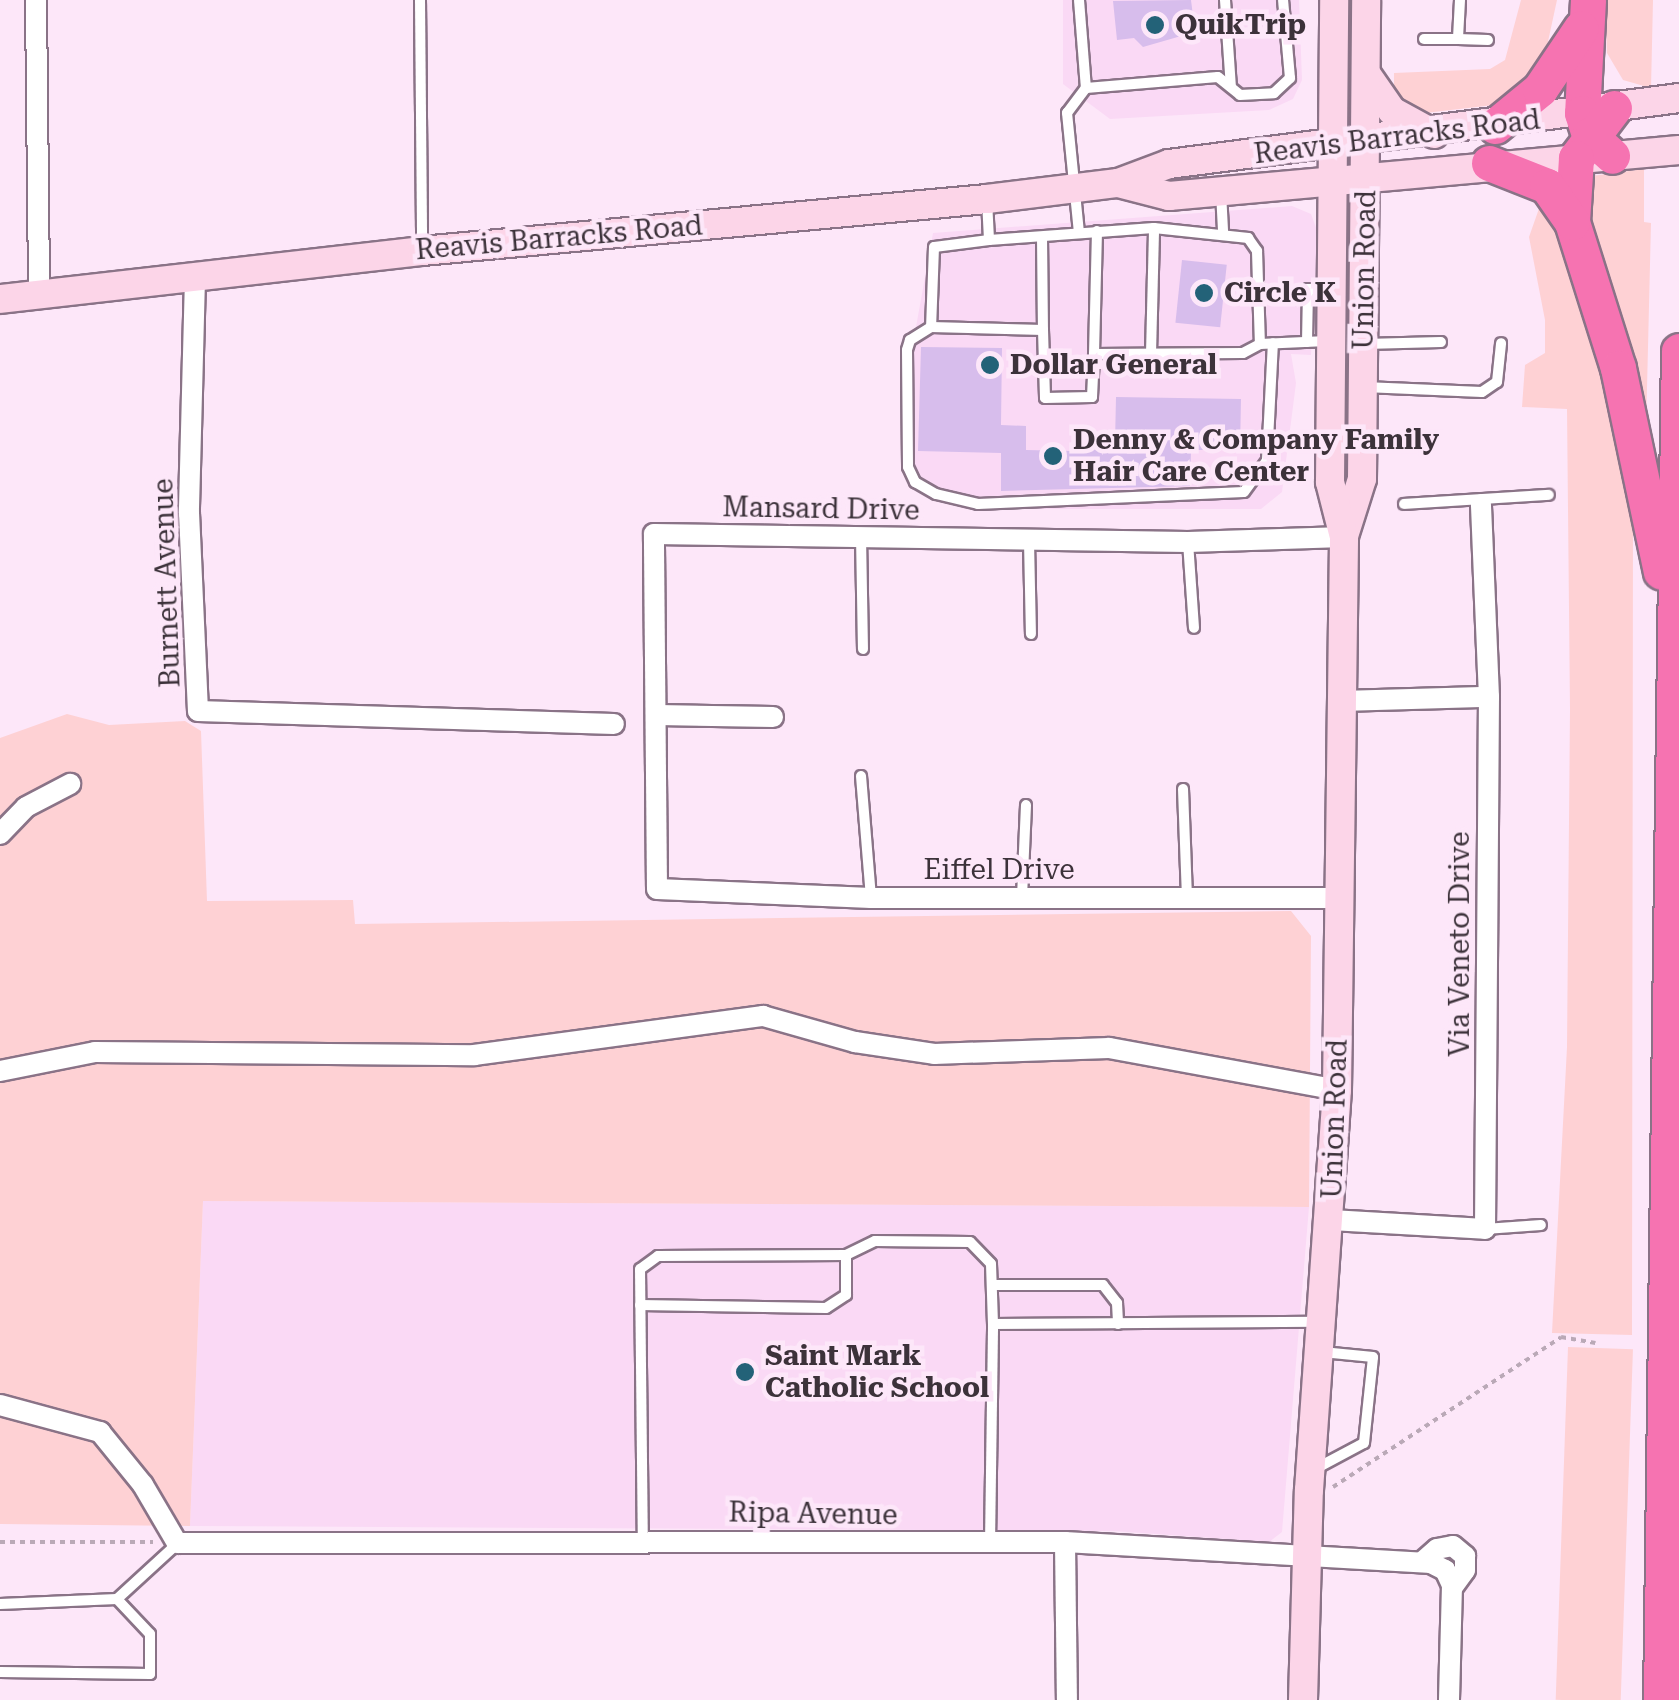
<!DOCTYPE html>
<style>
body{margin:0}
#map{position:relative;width:1679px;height:1700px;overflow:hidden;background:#fde7f9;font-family:"Roboto Serif",serif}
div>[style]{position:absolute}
.built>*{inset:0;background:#fad9f5}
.green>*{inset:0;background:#fed1d4;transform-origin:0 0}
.building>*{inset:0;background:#d7bdec;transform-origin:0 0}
.path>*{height:4px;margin-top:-2px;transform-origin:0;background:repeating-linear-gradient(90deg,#baa9b7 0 5px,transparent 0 10px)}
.roads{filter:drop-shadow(2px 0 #8a7387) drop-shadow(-2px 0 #8a7387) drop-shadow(0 2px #8a7387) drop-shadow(0 -2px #8a7387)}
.service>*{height:10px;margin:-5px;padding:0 5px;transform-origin:5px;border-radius:5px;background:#fff}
.minor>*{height:20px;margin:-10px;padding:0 10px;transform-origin:10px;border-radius:10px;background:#fff}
.secondary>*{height:28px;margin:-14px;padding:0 14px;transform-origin:14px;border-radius:14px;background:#fcd5e8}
.motorway>*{height:35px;margin:-17.5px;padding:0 17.5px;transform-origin:17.5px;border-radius:17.5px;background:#f673b1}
.dots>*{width:28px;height:28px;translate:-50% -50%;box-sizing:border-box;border:5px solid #fde7f9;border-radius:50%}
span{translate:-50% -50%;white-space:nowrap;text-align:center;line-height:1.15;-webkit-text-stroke:9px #fde7f9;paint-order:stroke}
.poi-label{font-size:28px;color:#3c323a;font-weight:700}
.left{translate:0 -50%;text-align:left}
.street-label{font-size:28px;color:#3c323a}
</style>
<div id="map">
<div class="built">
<div style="clip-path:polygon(1063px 0,1299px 0,1302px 80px,1293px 99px,1269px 110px,1110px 119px,1063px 84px)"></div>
<div style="clip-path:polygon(1292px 206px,1311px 214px,1318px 233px,1311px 355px,1291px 354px,1296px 383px,1282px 492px,1261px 509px,965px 509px,931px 493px,913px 471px,914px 338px,933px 233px)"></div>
<div style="clip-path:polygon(203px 1201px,1309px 1207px,1282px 1532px,1269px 1542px,1114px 1531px,190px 1526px)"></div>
</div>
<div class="green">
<div style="clip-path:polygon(1521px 0,1557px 0,1544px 60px,1529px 84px,1494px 105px,1425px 113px,1394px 94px,1394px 73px,1490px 69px,1505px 60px)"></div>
<div style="clip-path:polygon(1605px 0,1653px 0,1651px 88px,1623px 80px,1607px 53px)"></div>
<div style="clip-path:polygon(1644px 169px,1644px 222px,1651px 223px,1646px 430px,1590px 233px,1584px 177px)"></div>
<div style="clip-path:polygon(1542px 200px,1558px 229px,1613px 405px,1633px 511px,1632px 1335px,1552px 1333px,1567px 1047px,1570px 709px,1567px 409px,1522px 407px,1525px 365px,1545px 353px,1545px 320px,1529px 237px)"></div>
<div style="clip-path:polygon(67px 714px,109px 725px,185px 721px,201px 731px,207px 901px,353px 900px,355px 924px,1291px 911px,1311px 936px,1309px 1207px,203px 1201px,190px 1526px,0 1524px,0 738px)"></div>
<div style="left:1568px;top:1347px;width:65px;height:353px;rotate:2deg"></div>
</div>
<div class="building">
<div style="clip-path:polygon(1191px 0,1195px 32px,1143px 47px,1134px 38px,1117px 40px,1113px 1px)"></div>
<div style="left:1182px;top:260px;width:45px;height:63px;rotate:6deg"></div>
<div style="clip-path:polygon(921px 347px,1002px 348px,1001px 425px,1026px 426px,1026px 450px,1071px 451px,1074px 441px,1115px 442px,1116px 397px,1241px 399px,1240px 450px,1191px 450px,1190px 486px,1001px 491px,1001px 453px,918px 451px)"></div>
</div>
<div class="path">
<div style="left:1333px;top:1487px;width:273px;rotate:-33.3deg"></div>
<div style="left:1561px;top:1337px;width:35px;rotate:10deg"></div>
<div style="left:0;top:1542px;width:153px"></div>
</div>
<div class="roads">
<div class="service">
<div style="left:420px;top:0;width:250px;rotate:89.5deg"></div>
<div style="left:1079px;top:0;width:88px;rotate:85.5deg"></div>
<div style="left:1225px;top:0;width:87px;rotate:86.1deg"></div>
<div style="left:1460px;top:0;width:39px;rotate:93deg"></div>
<div style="left:1458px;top:39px;width:30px;rotate:2deg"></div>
<div style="left:1424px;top:39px;width:34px"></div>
<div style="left:1221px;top:192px;width:39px;rotate:87deg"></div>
<div style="left:987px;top:200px;width:40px;rotate:87.1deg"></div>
<div style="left:989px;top:240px;width:165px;rotate:-4.2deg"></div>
<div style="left:1154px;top:228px;width:95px;rotate:6.1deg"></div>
<div style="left:1248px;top:238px;width:16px;rotate:55deg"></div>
<div style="left:1257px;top:251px;width:93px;rotate:88.2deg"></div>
<div style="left:1097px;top:231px;width:123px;rotate:91.4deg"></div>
<div style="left:1094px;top:354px;width:149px;rotate:-0.4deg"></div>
<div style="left:1243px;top:353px;width:19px;rotate:-28deg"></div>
<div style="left:1260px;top:344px;width:67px;rotate:-2.6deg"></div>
<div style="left:1079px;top:233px;width:121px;rotate:-95.7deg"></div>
<div style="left:1067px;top:113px;width:31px;rotate:-53deg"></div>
<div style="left:1086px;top:88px;width:132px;rotate:-4.8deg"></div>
<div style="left:1218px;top:77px;width:28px;rotate:39deg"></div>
<div style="left:1240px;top:95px;width:34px;rotate:-3deg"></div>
<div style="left:1274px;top:93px;width:22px;rotate:-43deg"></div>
<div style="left:1290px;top:78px;width:78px;rotate:-95.1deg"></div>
<div style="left:1042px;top:237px;width:93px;rotate:89.4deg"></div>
<div style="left:989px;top:240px;width:55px;rotate:172.7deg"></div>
<div style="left:934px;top:247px;width:80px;rotate:92.1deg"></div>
<div style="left:931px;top:327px;width:112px;rotate:1.5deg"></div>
<div style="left:1043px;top:330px;width:68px;rotate:88.3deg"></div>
<div style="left:1045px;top:398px;width:47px;rotate:-1.2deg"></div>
<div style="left:1092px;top:397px;width:43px;rotate:-87.3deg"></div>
<div style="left:931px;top:327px;width:25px;rotate:148deg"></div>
<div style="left:910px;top:340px;width:10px;rotate:107deg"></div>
<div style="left:907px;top:350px;width:117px;rotate:89.5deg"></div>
<div style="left:908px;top:467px;width:17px;rotate:65deg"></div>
<div style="left:915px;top:482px;width:24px;rotate:30deg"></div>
<div style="left:936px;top:494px;width:43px;rotate:13.4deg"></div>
<div style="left:978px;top:504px;width:266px;rotate:-2.6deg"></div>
<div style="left:1244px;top:492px;width:39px;rotate:-54deg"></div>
<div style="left:1267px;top:460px;width:117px;rotate:-87.1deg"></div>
<div style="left:1307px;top:342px;width:53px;rotate:-88.9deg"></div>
<div style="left:1308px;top:289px;width:24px"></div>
<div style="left:1365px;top:344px;width:76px;rotate:-1.5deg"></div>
<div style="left:1151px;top:354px;width:126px;rotate:-88.6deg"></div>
<div style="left:1364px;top:387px;width:118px;rotate:2.4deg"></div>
<div style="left:1482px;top:392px;width:18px;rotate:-34deg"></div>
<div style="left:1497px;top:382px;width:39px;rotate:-84deg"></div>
<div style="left:1404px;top:504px;width:145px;rotate:-3.6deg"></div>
<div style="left:861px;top:536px;width:113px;rotate:89deg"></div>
<div style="left:1029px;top:541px;width:93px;rotate:88.8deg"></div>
<div style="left:1188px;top:542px;width:86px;rotate:86deg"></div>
<div style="left:861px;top:776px;width:122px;rotate:85.3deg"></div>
<div style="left:1183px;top:789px;width:107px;rotate:87.9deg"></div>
<div style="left:1022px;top:897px;width:92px;rotate:-87.5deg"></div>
<div style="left:1485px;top:1229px;width:56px;rotate:-4.1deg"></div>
<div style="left:846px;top:1255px;width:32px;rotate:-26deg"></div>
<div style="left:875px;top:1241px;width:95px;rotate:0.6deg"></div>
<div style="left:970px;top:1242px;width:30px;rotate:46deg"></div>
<div style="left:991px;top:1264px;width:60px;rotate:88.1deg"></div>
<div style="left:993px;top:1324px;width:324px;rotate:-0.4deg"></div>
<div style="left:992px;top:1285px;width:111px"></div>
<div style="left:1103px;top:1285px;width:23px;rotate:52deg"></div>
<div style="left:1117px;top:1303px;width:21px;rotate:87deg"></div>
<div style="left:640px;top:1305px;width:186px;rotate:0.9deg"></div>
<div style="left:826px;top:1308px;width:24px;rotate:-33deg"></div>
<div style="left:846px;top:1295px;width:40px;rotate:-90deg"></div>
<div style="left:846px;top:1255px;width:188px;rotate:179.7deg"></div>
<div style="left:658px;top:1256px;width:22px;rotate:144deg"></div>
<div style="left:640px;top:1269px;width:270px;rotate:89.4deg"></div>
<div style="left:1315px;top:1469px;width:55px;rotate:-28deg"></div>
<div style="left:1364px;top:1443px;width:86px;rotate:-84deg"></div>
<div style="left:1373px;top:1357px;width:51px;rotate:-174.4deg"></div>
<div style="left:990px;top:1544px;width:220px;rotate:-89.2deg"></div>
<div style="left:0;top:1604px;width:117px;rotate:-2.4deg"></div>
<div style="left:117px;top:1599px;width:81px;rotate:-42.5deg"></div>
<div style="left:0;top:1672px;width:150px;rotate:0.8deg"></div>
<div style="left:150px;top:1674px;width:40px;rotate:-90deg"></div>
<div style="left:150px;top:1634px;width:48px;rotate:-133.3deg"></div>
</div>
<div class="minor">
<div style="left:36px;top:0;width:295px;rotate:89.4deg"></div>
<div style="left:195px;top:278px;width:235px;rotate:91.5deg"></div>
<div style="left:189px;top:513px;width:198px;rotate:87.4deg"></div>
<div style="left:198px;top:711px;width:416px;rotate:1.8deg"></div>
<div style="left:1342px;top:701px;width:147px;rotate:-1.6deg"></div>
<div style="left:658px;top:715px;width:115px;rotate:1deg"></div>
<div style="left:0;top:834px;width:37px;rotate:-46deg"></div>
<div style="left:26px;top:807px;width:50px;rotate:-27.6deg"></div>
<div style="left:1340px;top:898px;width:469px;rotate:180deg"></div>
<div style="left:871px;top:898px;width:214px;rotate:-177.6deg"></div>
<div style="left:657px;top:889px;width:355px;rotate:-90.5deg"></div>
<div style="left:654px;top:534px;width:534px;rotate:0.86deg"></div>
<div style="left:1188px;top:542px;width:156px;rotate:-1.8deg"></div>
<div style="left:0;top:1071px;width:97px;rotate:-11.3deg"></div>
<div style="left:95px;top:1052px;width:379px;rotate:0.5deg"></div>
<div style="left:474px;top:1055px;width:292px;rotate:-7.7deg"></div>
<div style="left:763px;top:1016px;width:96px;rotate:15.8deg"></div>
<div style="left:855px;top:1042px;width:80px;rotate:8.6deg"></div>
<div style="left:934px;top:1054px;width:175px;rotate:-2deg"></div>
<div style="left:1109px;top:1048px;width:232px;rotate:10.4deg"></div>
<div style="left:1331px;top:1220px;width:154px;rotate:3.3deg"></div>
<div style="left:1485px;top:1229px;width:532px;rotate:-89.57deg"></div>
<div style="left:1489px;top:697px;width:193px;rotate:-92.4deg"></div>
<div style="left:0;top:1405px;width:104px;rotate:15.1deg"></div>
<div style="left:100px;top:1432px;width:68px;rotate:50.9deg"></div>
<div style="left:143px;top:1485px;width:67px;rotate:59.6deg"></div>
<div style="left:177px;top:1543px;width:888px;rotate:-0.06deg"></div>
<div style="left:1065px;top:1542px;width:367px;rotate:3.3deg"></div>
<div style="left:1431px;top:1563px;width:16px;rotate:27deg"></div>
<div style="left:1445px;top:1570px;width:17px;rotate:65deg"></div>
<div style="left:1452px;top:1585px;width:115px;rotate:91.5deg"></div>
<div style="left:1065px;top:1542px;width:158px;rotate:89.3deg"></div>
<div style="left:1422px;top:1562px;width:20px;rotate:-41deg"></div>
<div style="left:1437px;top:1549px;width:16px;rotate:-11deg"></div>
<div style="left:1453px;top:1546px;width:16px;rotate:40deg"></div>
<div style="left:1465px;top:1556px;width:14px;rotate:90deg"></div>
<div style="left:1465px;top:1570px;width:22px;rotate:126deg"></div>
</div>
<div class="secondary">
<div style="left:1367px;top:75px;width:44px;rotate:55.2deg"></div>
<div style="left:1392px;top:111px;width:48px;rotate:28.7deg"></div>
<div style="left:1118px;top:183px;width:53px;rotate:14.3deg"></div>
<div style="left:1169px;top:196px;width:512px;rotate:-5.15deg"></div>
<div style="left:0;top:299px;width:425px;rotate:-6.5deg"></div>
<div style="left:422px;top:251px;width:567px;rotate:-5.26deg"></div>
<div style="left:987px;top:199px;width:132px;rotate:-7deg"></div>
<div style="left:1118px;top:183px;width:54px;rotate:-20.4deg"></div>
<div style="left:1169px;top:164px;width:514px;rotate:-7.37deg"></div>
<div style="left:1344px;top:536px;width:60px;rotate:-72.5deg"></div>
<div style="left:1362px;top:479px;width:479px;rotate:-89.5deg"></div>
<div style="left:1303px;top:1700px;width:210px;rotate:-88.4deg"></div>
<div style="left:1309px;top:1490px;width:401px;rotate:-86deg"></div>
<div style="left:1337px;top:1090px;width:553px;rotate:-89.27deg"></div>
<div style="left:1344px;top:537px;width:57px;rotate:-104.3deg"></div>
<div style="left:1330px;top:482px;width:482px;rotate:-89.5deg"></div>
</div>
<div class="motorway">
<div style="left:1588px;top:0;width:113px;rotate:93deg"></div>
<div style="left:1582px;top:113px;width:23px;rotate:72deg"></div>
<div style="left:1589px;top:135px;width:31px;rotate:42deg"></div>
<div style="left:1614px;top:108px;width:63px;rotate:127.2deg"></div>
<div style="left:1576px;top:158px;width:64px;rotate:93.6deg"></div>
<div style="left:1572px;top:222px;width:153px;rotate:72.5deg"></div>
<div style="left:1618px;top:368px;width:208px;rotate:78.1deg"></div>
<div style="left:1495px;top:126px;width:58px;rotate:-39.4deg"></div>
<div style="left:1540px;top:89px;width:73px;rotate:-56.1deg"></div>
<div style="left:1489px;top:163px;width:62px;rotate:21.6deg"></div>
<div style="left:1547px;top:186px;width:44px;rotate:55.2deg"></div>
<div style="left:1661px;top:1700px;width:1349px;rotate:-89.24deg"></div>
</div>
</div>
<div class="dots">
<div style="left:1155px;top:25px;background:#236278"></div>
<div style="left:1204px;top:293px;background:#236278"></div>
<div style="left:990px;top:365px;background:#236278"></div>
<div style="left:1053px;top:456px;background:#236278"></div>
<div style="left:745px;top:1372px;background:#236278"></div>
</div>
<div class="poi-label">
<span class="left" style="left:1175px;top:25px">QuikTrip</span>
<span class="left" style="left:1224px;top:293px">Circle K</span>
<span class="left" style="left:1010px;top:365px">Dollar General</span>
<span class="left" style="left:1073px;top:456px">Denny &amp; Company Family<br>Hair Care Center</span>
<span class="left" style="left:765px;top:1372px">Saint Mark<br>Catholic School</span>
</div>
<div class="street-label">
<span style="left:1397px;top:137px;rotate:-7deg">Reavis Barracks Road</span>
<span style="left:559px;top:238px;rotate:-5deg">Reavis Barracks Road</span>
<span style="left:1365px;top:270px;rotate:-89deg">Union Road</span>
<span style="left:821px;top:509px;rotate:1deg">Mansard Drive</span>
<span style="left:167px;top:583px;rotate:-92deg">Burnett Avenue</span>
<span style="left:999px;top:870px">Eiffel Drive</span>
<span style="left:1460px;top:944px;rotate:-90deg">Via Veneto Drive</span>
<span style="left:1335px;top:1119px;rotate:-88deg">Union Road</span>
<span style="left:813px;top:1514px;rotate:1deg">Ripa Avenue</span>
</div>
</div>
